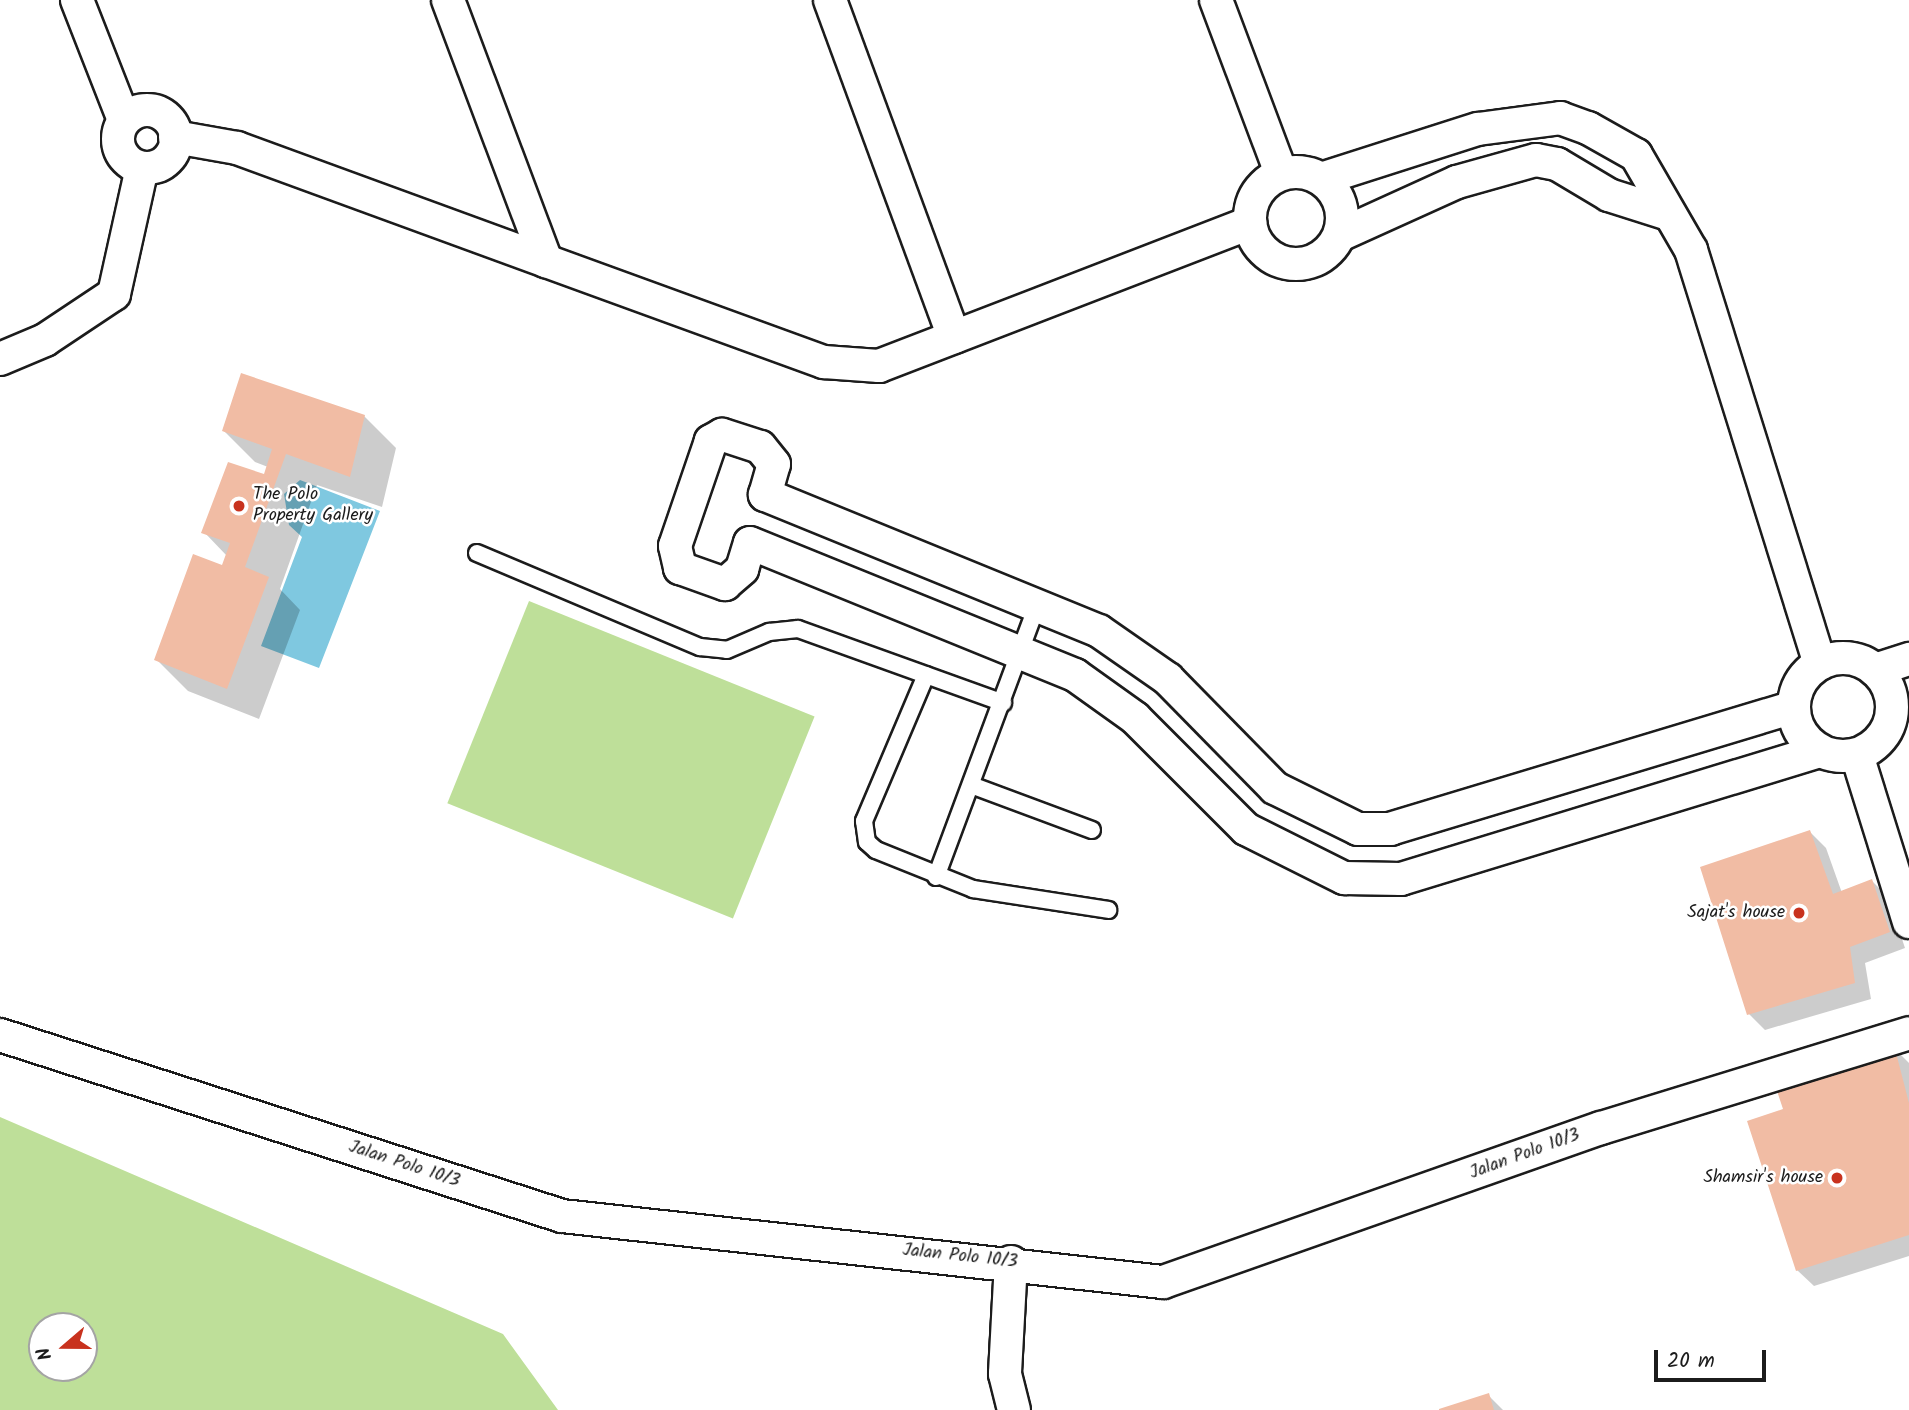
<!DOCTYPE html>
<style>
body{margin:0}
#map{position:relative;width:1909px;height:1410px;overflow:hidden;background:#fff;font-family:Kalam,sans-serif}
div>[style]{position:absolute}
.green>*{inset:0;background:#bedf99;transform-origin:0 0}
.water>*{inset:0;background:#7fc8e0}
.shadow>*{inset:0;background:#0003}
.building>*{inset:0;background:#f1bca4}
.roads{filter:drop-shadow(2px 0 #1c1c1c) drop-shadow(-2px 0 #1c1c1c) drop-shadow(0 2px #1c1c1c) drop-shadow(0 -2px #1c1c1c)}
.lane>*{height:16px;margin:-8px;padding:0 8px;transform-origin:8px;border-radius:8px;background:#fff}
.street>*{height:32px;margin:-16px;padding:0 16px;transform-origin:16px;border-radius:16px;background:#fff}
.street>.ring{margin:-16px;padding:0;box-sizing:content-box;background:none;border:32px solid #fff;border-radius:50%}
.dots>*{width:19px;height:19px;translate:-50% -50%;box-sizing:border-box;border:4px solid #fff;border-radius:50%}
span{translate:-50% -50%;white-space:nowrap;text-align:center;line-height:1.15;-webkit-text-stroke:5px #fff;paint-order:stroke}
.poi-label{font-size:18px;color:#1c1c1c}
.left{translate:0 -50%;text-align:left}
.right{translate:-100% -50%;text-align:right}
.street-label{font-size:18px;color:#1c1c1c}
.north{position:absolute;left:28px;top:1312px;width:70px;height:70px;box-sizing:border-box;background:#fff;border:2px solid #a4a4a4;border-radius:50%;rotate:250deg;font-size:19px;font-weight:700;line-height:28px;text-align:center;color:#1c1c1c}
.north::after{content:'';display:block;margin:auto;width:24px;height:32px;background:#c8321e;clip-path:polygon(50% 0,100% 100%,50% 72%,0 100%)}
.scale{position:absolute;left:1654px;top:1350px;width:112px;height:32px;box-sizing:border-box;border:4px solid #1c1c1c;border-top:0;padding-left:9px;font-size:21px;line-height:24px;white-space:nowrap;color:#1c1c1c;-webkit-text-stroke:5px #fff;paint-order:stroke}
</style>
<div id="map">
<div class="green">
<div style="left:529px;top:601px;width:308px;height:218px;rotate:22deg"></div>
<div style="clip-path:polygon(evenodd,0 1117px,503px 1334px,558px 1410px,0 1410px,0 1117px,84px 1326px,84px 1368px,42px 1368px,42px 1326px,84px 1326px)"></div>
</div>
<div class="water">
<div style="clip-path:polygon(300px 480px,380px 511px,319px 668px,261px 646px,302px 537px,289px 525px,284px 494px)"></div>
</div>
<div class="shadow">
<div style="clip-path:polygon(364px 416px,396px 448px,382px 507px,317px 485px,280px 589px,300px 610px,259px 719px,188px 691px,156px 659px,223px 567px,227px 556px,204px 532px,266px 476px,268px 467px,255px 462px,224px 431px)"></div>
<div style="clip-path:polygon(1810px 832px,1826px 848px,1842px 893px,1872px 881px,1888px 897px,1905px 948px,1865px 963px,1871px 999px,1765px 1030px,1749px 1014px)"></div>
<div style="clip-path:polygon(1893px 1047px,1909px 1063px,1909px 1256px,1814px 1286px,1797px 1270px,1785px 1111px)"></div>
<div style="clip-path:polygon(1488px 1395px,1503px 1410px,1443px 1410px)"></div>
</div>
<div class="building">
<div style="clip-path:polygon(241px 373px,365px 415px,350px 477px,286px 454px,245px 567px,269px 577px,227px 689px,154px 660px,193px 554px,222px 565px,230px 543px,201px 533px,228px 462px,264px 474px,272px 449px,222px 431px)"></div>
<div style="clip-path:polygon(1810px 830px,1833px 894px,1872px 879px,1890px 932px,1850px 947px,1855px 983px,1747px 1015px,1700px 867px)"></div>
<div style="clip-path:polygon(1894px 1045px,1909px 1103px,1909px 1235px,1796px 1271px,1747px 1121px,1783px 1109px,1774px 1082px)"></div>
<div style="clip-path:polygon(1489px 1393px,1494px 1410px,1439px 1410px,1439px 1409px)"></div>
</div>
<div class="roads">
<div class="lane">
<div style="left:477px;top:553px;width:242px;rotate:22.9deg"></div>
<div style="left:700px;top:647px;width:27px;rotate:6deg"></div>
<div style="left:727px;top:650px;width:46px;rotate:-23.2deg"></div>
<div style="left:769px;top:632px;width:29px;rotate:-6deg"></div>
<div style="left:798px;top:629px;width:218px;rotate:19.8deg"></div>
<div style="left:926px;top:675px;width:159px;rotate:113deg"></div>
<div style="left:864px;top:821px;width:21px;rotate:82deg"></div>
<div style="left:867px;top:842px;width:12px;rotate:42deg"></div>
<div style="left:876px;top:850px;width:105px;rotate:21.9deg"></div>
<div style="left:973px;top:889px;width:137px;rotate:8.8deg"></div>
<div style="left:971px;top:785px;width:129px;rotate:20.4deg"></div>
<div style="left:936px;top:877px;width:290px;rotate:-69.6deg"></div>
</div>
<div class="street">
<div style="left:77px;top:0;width:129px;rotate:68.6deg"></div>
<div style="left:448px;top:0;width:279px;rotate:69.4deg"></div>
<div style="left:546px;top:261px;width:296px;rotate:20deg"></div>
<div style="left:824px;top:362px;width:55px;rotate:4.2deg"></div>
<div style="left:879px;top:366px;width:398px;rotate:-21.1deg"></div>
<div style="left:830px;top:0;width:359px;rotate:69.8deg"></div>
<div style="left:1216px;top:0;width:185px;rotate:69.4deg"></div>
<div class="ring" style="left:118px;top:110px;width:26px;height:26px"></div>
<div style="left:175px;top:137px;width:63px;rotate:10.1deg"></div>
<div style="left:237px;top:148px;width:329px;rotate:20.1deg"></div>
<div class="ring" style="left:1250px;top:172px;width:60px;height:60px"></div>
<div style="left:1321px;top:179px;width:165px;rotate:-17.7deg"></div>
<div style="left:1478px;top:129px;width:83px;rotate:-7.6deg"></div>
<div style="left:1560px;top:118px;width:30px;rotate:20deg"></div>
<div style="left:1588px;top:128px;width:55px;rotate:29.4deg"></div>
<div style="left:1636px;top:155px;width:110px;rotate:59.9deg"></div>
<div style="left:1691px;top:250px;width:433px;rotate:72.7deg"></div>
<div style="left:1340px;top:235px;width:128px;rotate:-24.4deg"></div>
<div style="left:1457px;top:182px;width:82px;rotate:-15.6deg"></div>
<div style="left:1536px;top:160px;width:21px;rotate:11deg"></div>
<div style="left:1557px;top:164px;width:61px;rotate:30.8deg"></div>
<div style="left:1609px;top:195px;width:63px;rotate:17.6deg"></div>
<div style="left:0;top:359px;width:49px;rotate:-22.9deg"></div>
<div style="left:45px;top:340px;width:83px;rotate:-33.7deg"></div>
<div style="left:114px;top:294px;width:129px;rotate:-77.5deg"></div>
<div class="ring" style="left:1794px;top:658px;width:66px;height:66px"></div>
<div style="left:1875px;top:670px;width:36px;rotate:-18deg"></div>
<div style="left:1794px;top:707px;width:421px;rotate:163.2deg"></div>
<div style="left:1391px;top:829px;width:33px;rotate:180deg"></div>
<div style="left:1358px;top:829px;width:93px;rotate:-153.7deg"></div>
<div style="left:1275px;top:788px;width:153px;rotate:-134.5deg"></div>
<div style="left:1168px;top:679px;width:84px;rotate:-145.2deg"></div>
<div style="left:1099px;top:631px;width:361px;rotate:-157.8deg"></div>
<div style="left:765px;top:495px;width:32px;rotate:-74deg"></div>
<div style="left:774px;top:464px;width:22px;rotate:-129deg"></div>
<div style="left:760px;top:447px;width:40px;rotate:-162deg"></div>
<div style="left:722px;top:435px;width:13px;rotate:151deg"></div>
<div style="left:711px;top:441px;width:111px;rotate:108.9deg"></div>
<div style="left:675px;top:546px;width:23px;rotate:77deg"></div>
<div style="left:680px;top:568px;width:48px;rotate:19.6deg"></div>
<div style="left:725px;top:584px;width:23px;rotate:-41deg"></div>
<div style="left:742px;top:569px;width:27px;rotate:-73deg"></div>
<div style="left:750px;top:543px;width:351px;rotate:22.1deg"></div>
<div style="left:1075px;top:675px;width:74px;rotate:35.6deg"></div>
<div style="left:1135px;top:718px;width:157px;rotate:45deg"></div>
<div style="left:1246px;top:829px;width:110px;rotate:26.6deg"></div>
<div style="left:1344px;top:878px;width:57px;rotate:1deg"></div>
<div style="left:1401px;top:879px;width:438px;rotate:-17deg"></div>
<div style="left:1857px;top:755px;width:175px;rotate:72.7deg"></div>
<div style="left:0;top:1035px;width:590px;rotate:17.85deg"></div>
<div style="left:562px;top:1216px;width:605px;rotate:6.27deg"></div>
<div style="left:1163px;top:1282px;width:464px;rotate:-19.4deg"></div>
<div style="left:1601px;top:1128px;width:322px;rotate:-17.1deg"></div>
<div style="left:1011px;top:1262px;width:112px;rotate:93.1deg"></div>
<div style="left:1005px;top:1374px;width:37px;rotate:76deg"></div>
</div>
</div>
<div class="dots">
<div style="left:239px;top:506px;background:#c8321e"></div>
<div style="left:1799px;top:913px;background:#c8321e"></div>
<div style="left:1837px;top:1178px;background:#c8321e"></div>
</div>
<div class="poi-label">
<span class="left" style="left:253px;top:506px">The Polo<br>Property Gallery</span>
<span class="right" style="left:1785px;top:913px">Sajat's house</span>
<span class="right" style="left:1823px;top:1178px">Shamsir's house</span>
</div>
<div class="street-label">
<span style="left:1525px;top:1155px;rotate:-20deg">Jalan Polo 10/3</span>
<span style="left:404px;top:1165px;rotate:18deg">Jalan Polo 10/3</span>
<span style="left:960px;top:1257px;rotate:6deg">Jalan Polo 10/3</span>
</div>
<div class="north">N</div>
<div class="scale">20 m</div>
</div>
